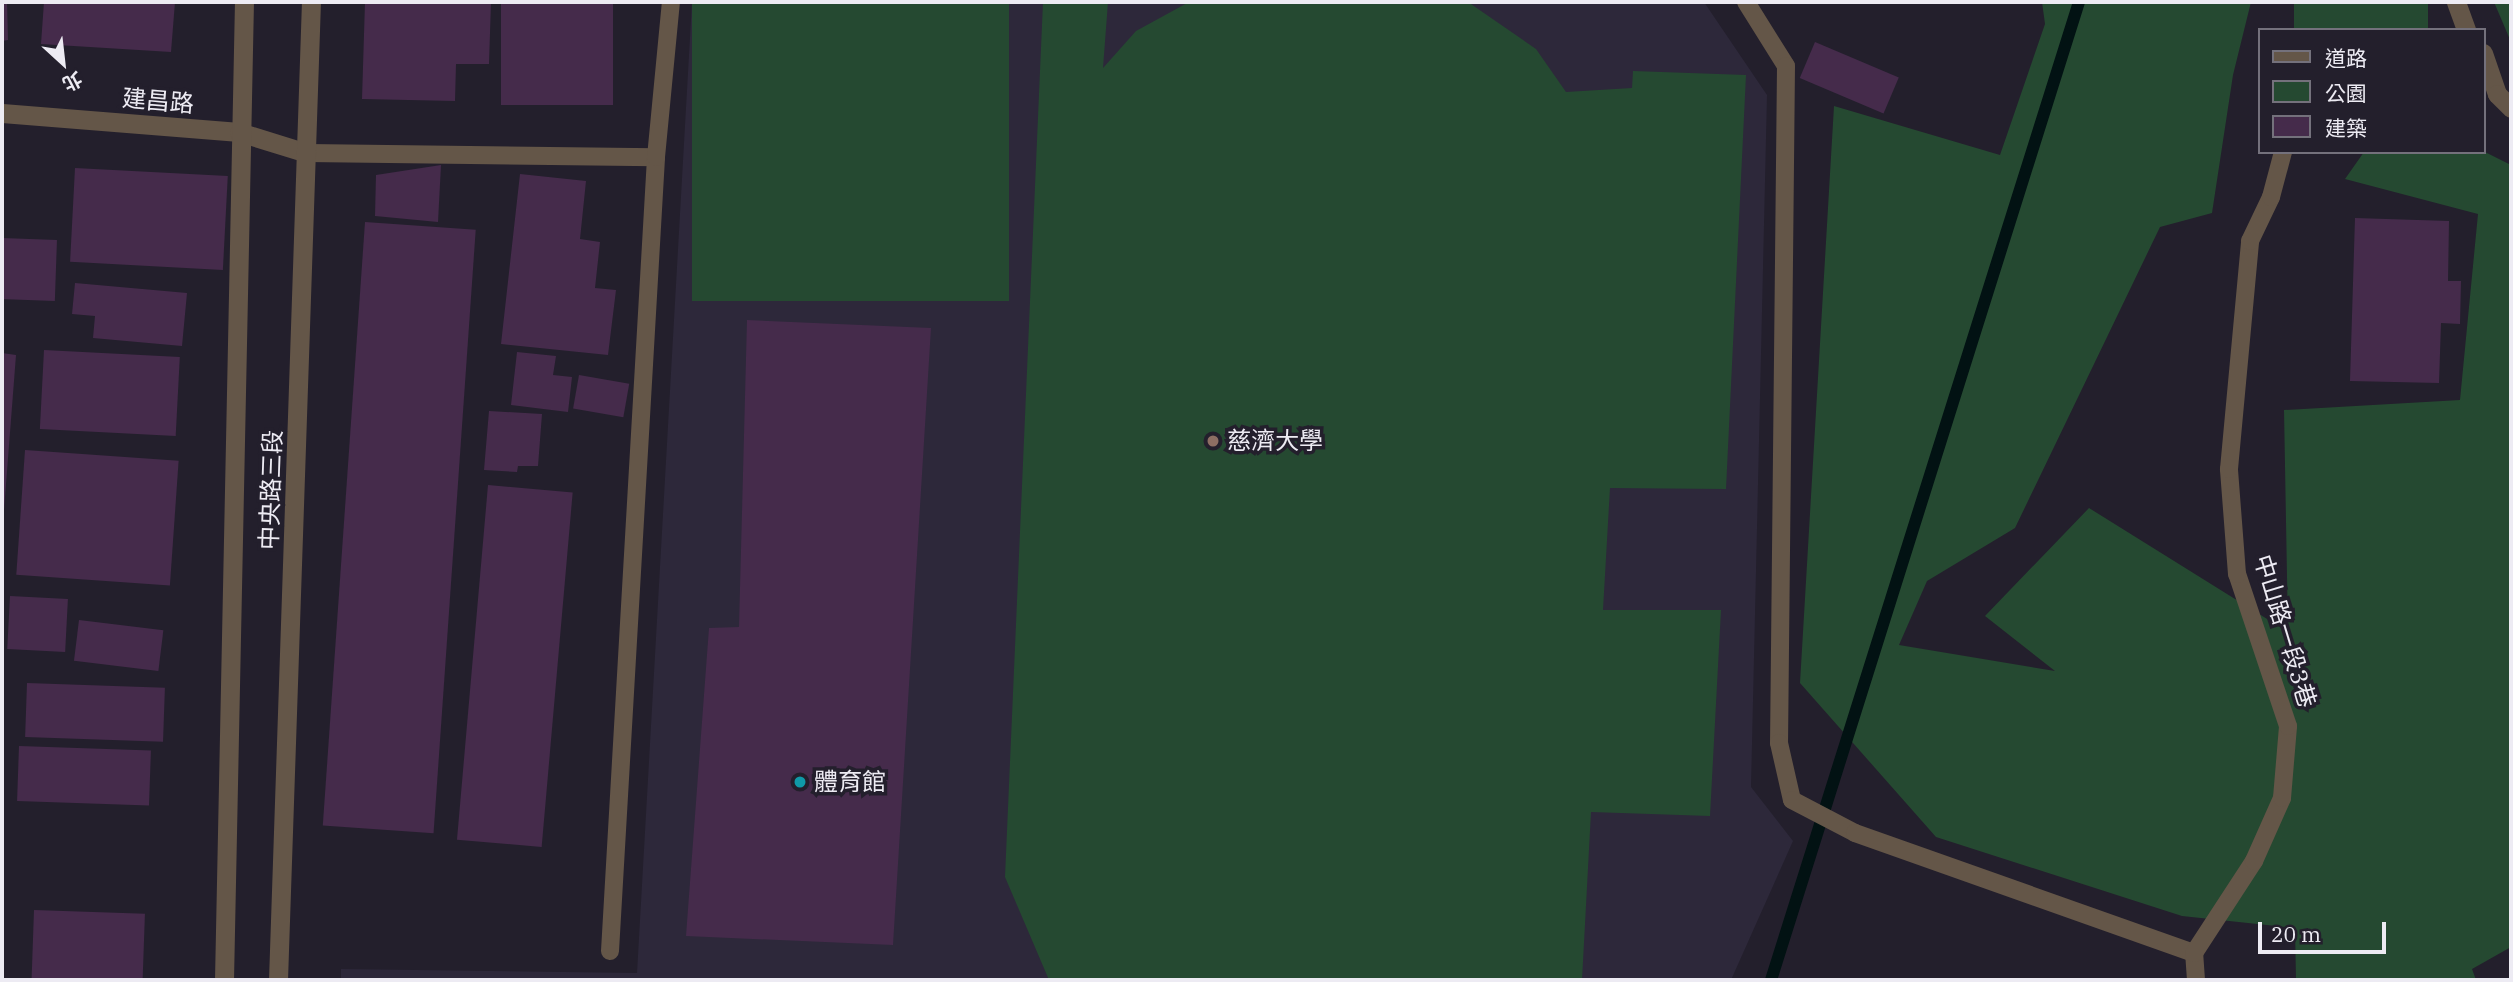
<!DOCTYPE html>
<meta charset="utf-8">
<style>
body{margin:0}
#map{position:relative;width:2513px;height:982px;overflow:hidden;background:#231f2c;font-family:"IBM Plex Serif","Noto Sans TC",serif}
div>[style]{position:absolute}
.built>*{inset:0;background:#2d283a}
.green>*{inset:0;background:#254931;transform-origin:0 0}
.stream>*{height:12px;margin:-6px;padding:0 6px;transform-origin:6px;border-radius:6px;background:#021213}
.building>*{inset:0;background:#452b4b;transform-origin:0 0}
.service>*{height:18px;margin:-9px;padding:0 9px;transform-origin:9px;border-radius:9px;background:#645648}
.minor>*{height:19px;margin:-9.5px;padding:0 9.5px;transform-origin:9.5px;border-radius:9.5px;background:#645648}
.tertiary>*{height:19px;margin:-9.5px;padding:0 9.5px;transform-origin:9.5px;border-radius:9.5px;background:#645648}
.dots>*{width:19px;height:19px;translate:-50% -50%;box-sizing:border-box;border:4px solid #231f2c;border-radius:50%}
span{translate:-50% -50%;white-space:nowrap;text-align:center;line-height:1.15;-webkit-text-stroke:7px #231f2c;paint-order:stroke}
.street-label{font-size:24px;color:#edebf3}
.poi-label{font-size:24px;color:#edebf3}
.left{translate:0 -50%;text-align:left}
.frame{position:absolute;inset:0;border:4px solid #edebf3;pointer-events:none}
.legend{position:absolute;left:2258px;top:28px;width:228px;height:126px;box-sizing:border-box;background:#231f2c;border:2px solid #74717c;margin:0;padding:9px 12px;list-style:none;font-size:21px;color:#edebf3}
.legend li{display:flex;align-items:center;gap:14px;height:35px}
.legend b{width:35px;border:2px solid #74717c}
.north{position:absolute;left:28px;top:28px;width:70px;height:70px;-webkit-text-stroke:5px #231f2c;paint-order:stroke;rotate:153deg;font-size:19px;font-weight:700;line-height:28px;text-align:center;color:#edebf3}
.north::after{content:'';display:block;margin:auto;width:24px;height:32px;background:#edebf3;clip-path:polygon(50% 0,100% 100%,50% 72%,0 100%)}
.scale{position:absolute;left:2258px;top:922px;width:128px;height:32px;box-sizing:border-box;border:4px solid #edebf3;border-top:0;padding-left:9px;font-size:21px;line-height:24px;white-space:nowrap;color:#edebf3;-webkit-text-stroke:5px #231f2c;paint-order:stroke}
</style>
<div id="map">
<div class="built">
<div style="clip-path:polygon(692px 2px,1704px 2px,1767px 95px,1751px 787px,1793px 841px,1731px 980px,341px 980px,341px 969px,637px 973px)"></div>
</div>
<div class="green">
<div style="left:692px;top:2px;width:317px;height:299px"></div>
<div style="clip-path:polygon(1043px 2px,1108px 2px,1103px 68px,1136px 31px,1189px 2px,1468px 2px,1536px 49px,1566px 92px,1632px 88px,1633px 71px,1746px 75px,1726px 489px,1610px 488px,1603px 610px,1721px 610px,1710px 816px,1591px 812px,1582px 980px,1049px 980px,1005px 877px)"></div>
<div style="clip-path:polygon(2042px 2px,2251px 2px,2233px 75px,2212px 213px,2160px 227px,2015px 528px,1927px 581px,1899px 645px,2055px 671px,1985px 616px,2089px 508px,2288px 632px,2284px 410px,2460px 400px,2478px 214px,2345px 179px,2364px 152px,2483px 151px,2511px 165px,2511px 947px,2472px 969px,2476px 980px,2296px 980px,2295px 928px,2182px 916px,1936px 837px,1800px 683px,1834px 106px,2000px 155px,2045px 24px)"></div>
<div style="left:2294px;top:2px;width:134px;height:28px"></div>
<div style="clip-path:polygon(2494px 2px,2511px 2px,2511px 42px)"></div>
</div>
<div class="stream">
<div style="left:1771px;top:980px;width:1025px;rotate:-72.52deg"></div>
</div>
<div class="building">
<div style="clip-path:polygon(2px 2px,7px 2px,8px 40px,2px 41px)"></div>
<div style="clip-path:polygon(44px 2px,175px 2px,171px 52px,41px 44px)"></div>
<div style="clip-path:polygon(365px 2px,491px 2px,489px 64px,456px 64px,455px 101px,362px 99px)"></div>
<div style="left:501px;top:2px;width:112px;height:103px"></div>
<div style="left:1815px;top:42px;width:91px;height:39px;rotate:23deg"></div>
<div style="clip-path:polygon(441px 165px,438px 222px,375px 216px,376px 175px)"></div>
<div style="left:75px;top:168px;width:153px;height:94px;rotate:3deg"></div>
<div style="clip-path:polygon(520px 174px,586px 181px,580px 239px,600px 242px,595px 288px,616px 290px,608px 355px,501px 344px)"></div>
<div style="clip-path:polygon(2355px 218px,2449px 221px,2448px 281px,2461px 281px,2460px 324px,2441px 323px,2439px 383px,2350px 381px)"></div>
<div style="left:365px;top:222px;width:111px;height:605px;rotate:4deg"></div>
<div style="left:2px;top:238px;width:55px;height:61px;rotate:2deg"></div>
<div style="clip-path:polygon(75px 283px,187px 293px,182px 346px,93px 338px,95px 316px,72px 314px)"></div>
<div style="clip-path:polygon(747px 320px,931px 328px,893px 945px,686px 936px,709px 628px,739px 627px)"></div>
<div style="left:44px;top:350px;width:136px;height:79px;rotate:3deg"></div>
<div style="clip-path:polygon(517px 352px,556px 356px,553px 375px,572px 377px,568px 412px,511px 405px)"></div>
<div style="clip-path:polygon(2px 353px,16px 355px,4px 510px,2px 510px)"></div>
<div style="left:579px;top:375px;width:51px;height:34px;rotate:10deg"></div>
<div style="clip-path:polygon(489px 411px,542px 414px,538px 466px,518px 466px,517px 472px,484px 470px)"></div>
<div style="left:25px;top:450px;width:154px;height:125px;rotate:4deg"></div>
<div style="left:488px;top:485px;width:85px;height:356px;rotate:5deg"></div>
<div style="left:10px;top:596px;width:58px;height:53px;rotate:3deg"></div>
<div style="left:79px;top:620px;width:85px;height:41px;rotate:7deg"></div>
<div style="left:27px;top:683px;width:138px;height:54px;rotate:2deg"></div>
<div style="left:19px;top:746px;width:132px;height:55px;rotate:2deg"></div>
<div style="left:34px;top:910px;width:111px;height:70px;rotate:2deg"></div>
</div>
<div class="service">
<div style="left:1746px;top:2px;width:75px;rotate:58deg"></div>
<div style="left:1786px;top:66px;width:677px;rotate:90.59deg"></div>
<div style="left:1779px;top:743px;width:58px;rotate:77.2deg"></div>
<div style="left:1792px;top:800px;width:71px;rotate:27.6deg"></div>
<div style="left:1855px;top:833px;width:360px;rotate:19.5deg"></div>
<div style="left:307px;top:153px;width:349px;rotate:0.7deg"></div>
<div style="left:610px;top:951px;width:795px;rotate:-86.68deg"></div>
<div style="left:656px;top:157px;width:156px;rotate:-84.5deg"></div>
<div style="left:2196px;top:980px;width:27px;rotate:-94deg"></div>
<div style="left:2194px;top:953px;width:110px;rotate:-56.9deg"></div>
<div style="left:2254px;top:861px;width:69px;rotate:-66deg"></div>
<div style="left:2282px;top:798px;width:72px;rotate:-85.2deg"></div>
<div style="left:2288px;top:726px;width:160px;rotate:-108.5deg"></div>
<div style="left:2237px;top:574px;width:105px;rotate:-94.4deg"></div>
<div style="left:2229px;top:469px;width:229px;rotate:-84.7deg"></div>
<div style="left:2250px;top:241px;width:49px;rotate:-64.5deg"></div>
<div style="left:2271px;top:197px;width:47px;rotate:-75.1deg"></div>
</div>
<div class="minor">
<div style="left:2456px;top:2px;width:30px;rotate:70deg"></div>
<div style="left:2483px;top:53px;width:43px;rotate:71.1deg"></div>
<div style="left:2497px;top:94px;width:20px;rotate:45deg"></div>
<div style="left:2px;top:113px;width:238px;rotate:4.6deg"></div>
<div style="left:239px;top:132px;width:71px;rotate:17.2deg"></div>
</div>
<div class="tertiary">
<div style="left:224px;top:980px;width:978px;rotate:-88.83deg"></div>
<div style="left:278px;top:980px;width:979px;rotate:-88.07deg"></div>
</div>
<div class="dots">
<div style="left:1213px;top:441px;background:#8d6e63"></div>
<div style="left:800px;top:782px;background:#0f9aa8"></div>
</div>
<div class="street-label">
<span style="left:158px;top:101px;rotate:5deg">建昌路</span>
<span style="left:271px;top:490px;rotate:-88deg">中央路三段</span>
<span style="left:2285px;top:631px;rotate:73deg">中山路一段3巷</span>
</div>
<div class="poi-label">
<span class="left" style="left:1227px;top:441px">慈濟大學</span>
<span class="left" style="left:814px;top:782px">體育館</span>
</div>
<div class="frame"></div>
<ul class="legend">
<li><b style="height:9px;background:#645648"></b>道路</li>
<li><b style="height:19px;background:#254931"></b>公園</li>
<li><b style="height:19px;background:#452b4b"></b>建築</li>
</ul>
<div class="north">北</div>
<div class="scale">20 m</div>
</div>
